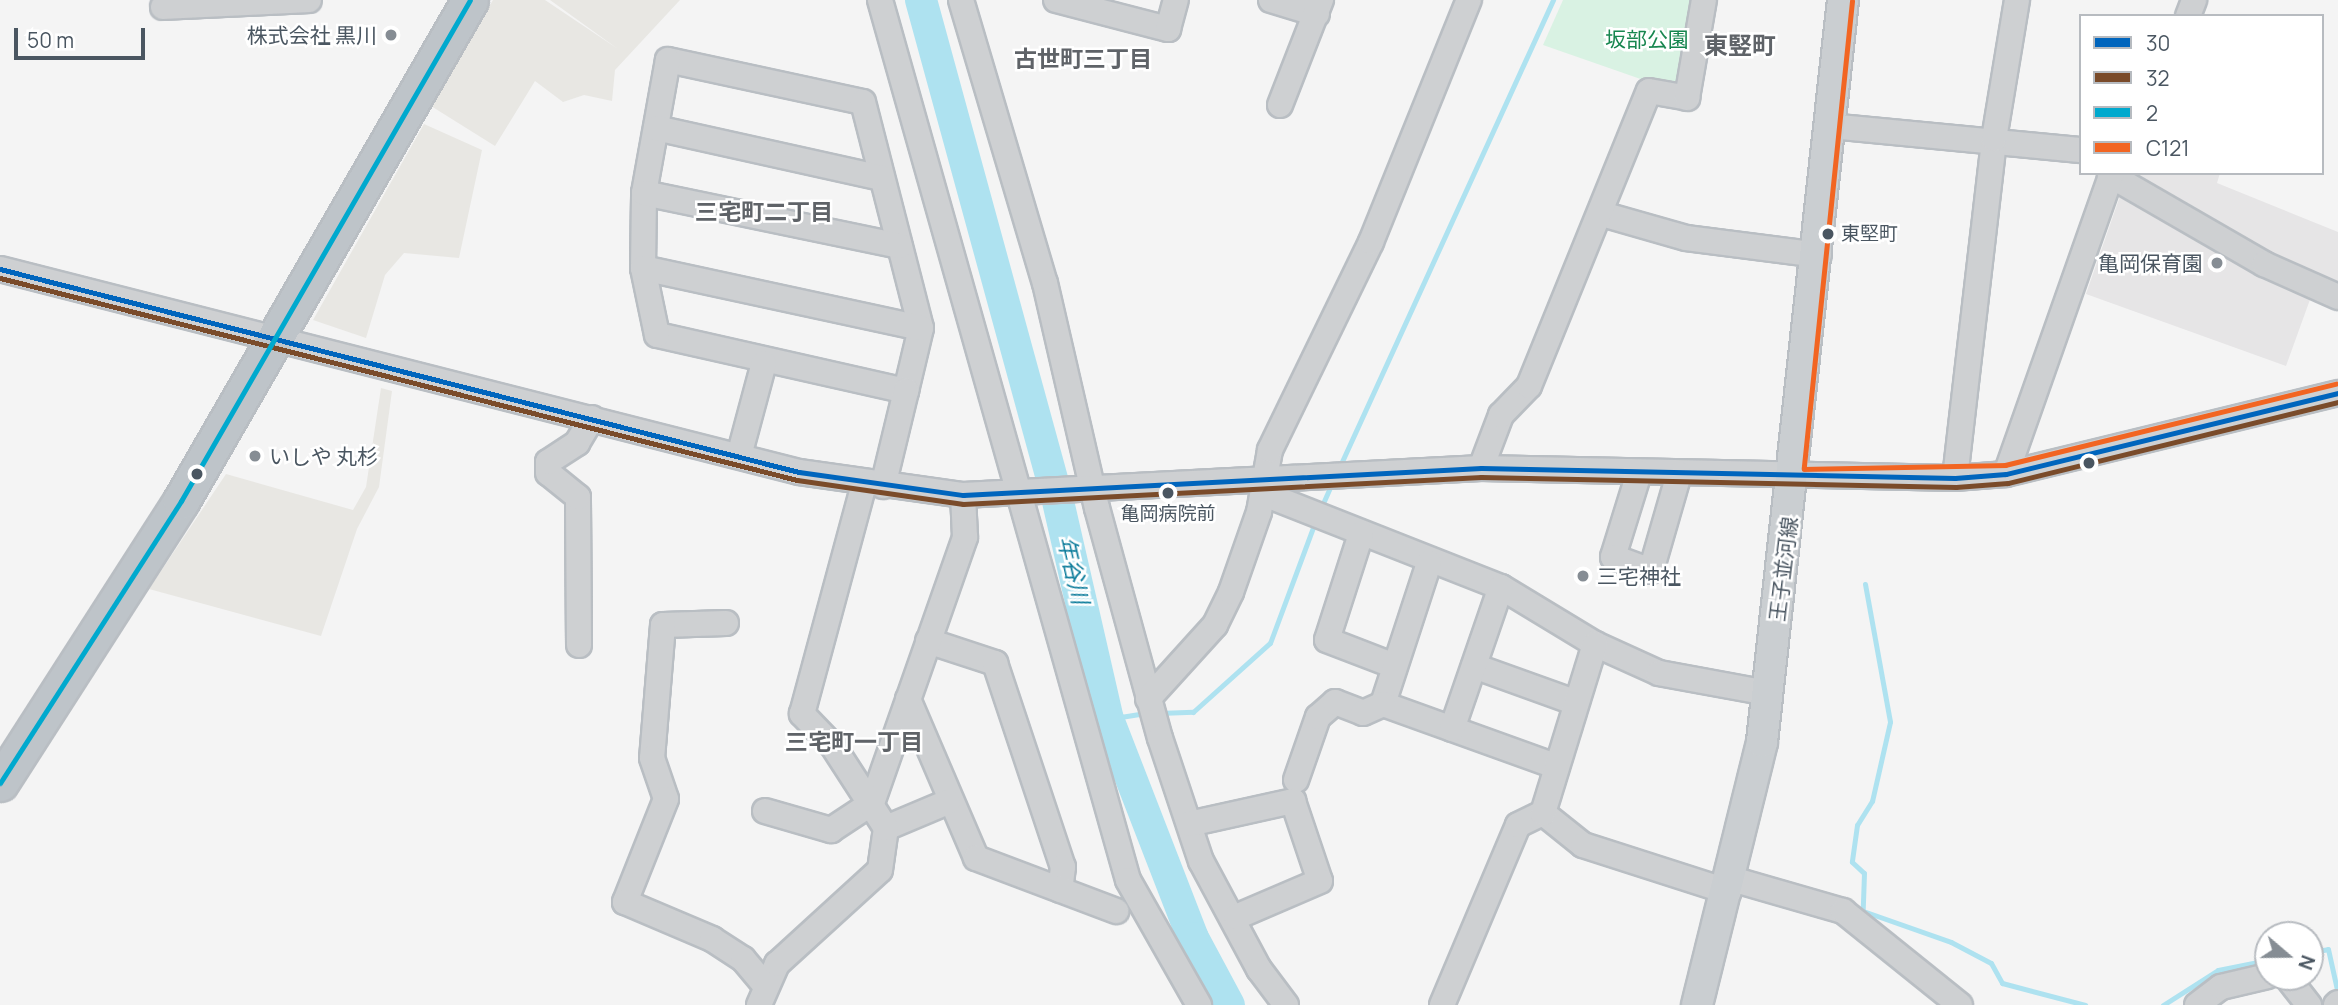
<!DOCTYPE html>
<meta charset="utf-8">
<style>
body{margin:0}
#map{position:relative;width:2338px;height:1005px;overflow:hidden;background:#f4f4f4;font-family:Manrope,"Noto Sans JP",sans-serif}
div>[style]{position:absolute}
.commercial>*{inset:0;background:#e8e7e3}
.education>*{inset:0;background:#e6e5e6}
.green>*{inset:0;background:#d9f2e3}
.stream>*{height:5px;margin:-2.5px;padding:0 2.5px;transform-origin:2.5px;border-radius:2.5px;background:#aee2f0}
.river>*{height:32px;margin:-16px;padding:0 16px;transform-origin:16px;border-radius:16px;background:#aee2f0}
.roads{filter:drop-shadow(2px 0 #b9bec3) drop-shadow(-2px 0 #b9bec3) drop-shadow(0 2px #b9bec3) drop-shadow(0 -2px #b9bec3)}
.minor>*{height:24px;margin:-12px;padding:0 12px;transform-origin:12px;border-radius:12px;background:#ced0d2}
.major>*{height:30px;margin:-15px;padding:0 15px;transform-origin:15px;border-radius:15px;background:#caced1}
.highway>*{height:35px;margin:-17.5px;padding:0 17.5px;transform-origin:17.5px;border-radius:17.5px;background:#bec4c9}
.bus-1>*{height:5px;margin:-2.5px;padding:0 2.5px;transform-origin:2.5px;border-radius:2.5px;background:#0065bd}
.bus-2>*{height:5px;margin:-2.5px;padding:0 2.5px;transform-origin:2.5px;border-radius:2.5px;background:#7a4b2a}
.bus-3>*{height:5px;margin:-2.5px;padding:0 2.5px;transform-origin:2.5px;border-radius:2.5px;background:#00a9ce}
.bus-4>*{height:5px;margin:-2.5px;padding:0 2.5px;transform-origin:2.5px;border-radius:2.5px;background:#f26522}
.dots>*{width:19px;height:19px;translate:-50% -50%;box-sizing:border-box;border:4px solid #fff;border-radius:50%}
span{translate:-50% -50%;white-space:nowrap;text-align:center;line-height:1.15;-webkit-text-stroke:5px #fff;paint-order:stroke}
.bus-label{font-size:19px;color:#4a5661}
.left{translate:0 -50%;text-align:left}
.poi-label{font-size:21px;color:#4a5661}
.right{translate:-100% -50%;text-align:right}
.park-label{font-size:21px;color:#17864f}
.street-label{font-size:21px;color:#4a5661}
.neighbourhood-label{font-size:23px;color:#5f6368;font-weight:700}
.water-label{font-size:23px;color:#0c7c9b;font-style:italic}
.quarter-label{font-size:24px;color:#5f6368;font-weight:700}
.legend{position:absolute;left:2079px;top:14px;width:245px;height:161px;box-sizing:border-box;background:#fff;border:2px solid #b7bbc0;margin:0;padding:9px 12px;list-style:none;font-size:21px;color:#4a5661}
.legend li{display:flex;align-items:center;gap:14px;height:35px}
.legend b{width:35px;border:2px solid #b7bbc0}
.north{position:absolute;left:2254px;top:921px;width:70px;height:70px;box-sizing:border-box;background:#fff;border:2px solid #b7bbc0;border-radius:50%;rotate:110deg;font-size:19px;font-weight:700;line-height:28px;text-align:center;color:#4a5661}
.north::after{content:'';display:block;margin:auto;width:24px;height:32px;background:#868d94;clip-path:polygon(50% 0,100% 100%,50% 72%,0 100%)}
.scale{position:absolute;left:14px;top:28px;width:131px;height:32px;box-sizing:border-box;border:4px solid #4a5661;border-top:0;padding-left:9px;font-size:21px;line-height:24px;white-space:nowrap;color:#4a5661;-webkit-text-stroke:5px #fff;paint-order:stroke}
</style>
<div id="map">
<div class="commercial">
<div style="clip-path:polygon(493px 0,545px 0,618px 49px,550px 0,680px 0,615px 70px,612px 101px,584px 95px,563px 102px,535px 81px,495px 146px,431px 106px)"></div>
<div style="clip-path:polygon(424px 124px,482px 150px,459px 258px,404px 253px,385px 275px,366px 338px,313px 320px)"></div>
<div style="clip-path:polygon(381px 388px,392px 391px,379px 487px,357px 529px,321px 636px,149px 589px,226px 474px,353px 510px,366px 487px)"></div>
</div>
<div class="education">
<div style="clip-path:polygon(2128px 173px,2220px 173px,2217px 183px,2338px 232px,2338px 302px,2312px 294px,2286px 366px,2086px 294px)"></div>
</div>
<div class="green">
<div style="clip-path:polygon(1563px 0,1696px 0,1683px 84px,1675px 91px,1543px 45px)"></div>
</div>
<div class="stream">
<div style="left:1339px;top:468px;width:515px;rotate:-65.43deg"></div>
<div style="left:1320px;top:510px;width:30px;rotate:-66deg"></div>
<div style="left:1865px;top:584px;width:140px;rotate:79.7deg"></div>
<div style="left:1890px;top:722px;width:81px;rotate:102.8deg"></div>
<div style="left:1872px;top:801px;width:28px;rotate:122deg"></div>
<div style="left:1857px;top:825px;width:37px;rotate:98deg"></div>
<div style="left:1852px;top:862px;width:16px;rotate:43deg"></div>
<div style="left:1864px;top:873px;width:38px;rotate:92deg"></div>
<div style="left:1863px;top:911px;width:93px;rotate:19.4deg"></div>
<div style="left:1951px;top:942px;width:45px;rotate:27.7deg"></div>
<div style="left:1991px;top:963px;width:23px;rotate:61deg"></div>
<div style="left:2002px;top:983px;width:86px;rotate:14.8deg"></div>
<div style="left:1159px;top:713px;width:34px;rotate:-2deg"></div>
<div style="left:1193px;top:712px;width:103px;rotate:-41.9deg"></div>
<div style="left:1270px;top:643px;width:129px;rotate:-69.6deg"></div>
<div style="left:1108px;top:719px;width:38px;rotate:-9deg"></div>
<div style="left:2310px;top:952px;width:18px;rotate:-9deg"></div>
<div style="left:2328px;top:949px;width:46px;rotate:77.5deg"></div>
<div style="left:2163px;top:1005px;width:65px;rotate:-32.5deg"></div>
<div style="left:2218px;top:970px;width:51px;rotate:-11.3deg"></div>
</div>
<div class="river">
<div style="left:921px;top:0;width:515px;rotate:74.7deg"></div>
<div style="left:1057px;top:497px;width:228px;rotate:77.1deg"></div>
<div style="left:1108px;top:719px;width:235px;rotate:68.8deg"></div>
<div style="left:1193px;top:938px;width:76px;rotate:61.8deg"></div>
</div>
<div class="roads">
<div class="minor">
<div style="left:880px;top:0;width:914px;rotate:74.26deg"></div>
<div style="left:1128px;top:880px;width:144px;rotate:60.4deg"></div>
<div style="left:961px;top:0;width:295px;rotate:73.5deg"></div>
<div style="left:1045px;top:283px;width:231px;rotate:77deg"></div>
<div style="left:1097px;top:508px;width:238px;rotate:74.7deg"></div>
<div style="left:1160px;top:738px;width:130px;rotate:71.6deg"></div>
<div style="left:1201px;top:861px;width:123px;rotate:61.8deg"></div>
<div style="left:1259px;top:969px;width:45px;rotate:53.1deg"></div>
<div style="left:1056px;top:0;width:116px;rotate:14.5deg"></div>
<div style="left:1168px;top:29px;width:30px;rotate:-75deg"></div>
<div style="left:1271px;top:0;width:48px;rotate:16.9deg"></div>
<div style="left:163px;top:7px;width:146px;rotate:-2.7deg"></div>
<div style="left:2188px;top:16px;width:17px;rotate:-69deg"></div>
<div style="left:668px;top:60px;width:199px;rotate:12.2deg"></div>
<div style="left:863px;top:102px;width:233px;rotate:75.6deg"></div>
<div style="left:921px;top:328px;width:65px;rotate:103.4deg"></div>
<div style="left:906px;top:391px;width:255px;rotate:-167.3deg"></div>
<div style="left:657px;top:335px;width:68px;rotate:-101.8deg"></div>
<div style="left:643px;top:268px;width:75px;rotate:-89.2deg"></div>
<div style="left:644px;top:193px;width:135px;rotate:-79.8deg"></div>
<div style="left:1280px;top:105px;width:113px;rotate:-68.7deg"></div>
<div style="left:1830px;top:126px;width:252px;rotate:5.5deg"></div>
<div style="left:656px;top:128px;width:231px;rotate:12.5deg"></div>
<div style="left:2110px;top:175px;width:178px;rotate:30deg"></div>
<div style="left:2264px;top:264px;width:81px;rotate:24deg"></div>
<div style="left:644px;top:193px;width:261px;rotate:11.7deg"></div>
<div style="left:1602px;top:214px;width:87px;rotate:15.9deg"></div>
<div style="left:1686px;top:238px;width:134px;rotate:7.3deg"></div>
<div style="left:643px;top:268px;width:284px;rotate:12.2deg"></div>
<div style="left:0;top:269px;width:824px;rotate:14.26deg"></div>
<div style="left:799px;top:472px;width:166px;rotate:8deg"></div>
<div style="left:963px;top:495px;width:519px;rotate:-2.98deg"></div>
<div style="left:1481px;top:468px;width:474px;rotate:1.2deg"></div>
<div style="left:1955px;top:478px;width:51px;rotate:-4.5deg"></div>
<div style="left:2006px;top:474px;width:342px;rotate:-13.7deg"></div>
<div style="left:739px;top:456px;width:96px;rotate:-75deg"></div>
<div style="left:1481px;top:468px;width:57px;rotate:-69.3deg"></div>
<div style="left:1501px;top:415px;width:40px;rotate:-46deg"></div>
<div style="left:1529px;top:386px;width:318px;rotate:-67.9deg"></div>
<div style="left:1649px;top:91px;width:39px;rotate:10deg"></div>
<div style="left:1687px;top:98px;width:99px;rotate:-80.2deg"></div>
<div style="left:1639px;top:473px;width:88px;rotate:107.2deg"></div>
<div style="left:1613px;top:557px;width:40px;rotate:20.2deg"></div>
<div style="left:1651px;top:571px;width:101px;rotate:-73.9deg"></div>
<div style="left:2006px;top:474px;width:319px;rotate:-70.6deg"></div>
<div style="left:1955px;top:478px;width:341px;rotate:-83.4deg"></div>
<div style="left:1994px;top:139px;width:141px;rotate:-80.6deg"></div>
<div style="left:1264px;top:480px;width:19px;rotate:65deg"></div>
<div style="left:1272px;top:497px;width:246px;rotate:21.5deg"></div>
<div style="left:1501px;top:587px;width:110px;rotate:31.2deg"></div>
<div style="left:1595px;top:644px;width:70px;rotate:24.4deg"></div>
<div style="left:1659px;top:673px;width:111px;rotate:10.4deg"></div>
<div style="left:883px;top:486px;width:98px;rotate:-76.4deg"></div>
<div style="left:1361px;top:534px;width:111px;rotate:107.8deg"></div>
<div style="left:1327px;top:640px;width:70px;rotate:21deg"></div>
<div style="left:1429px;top:563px;width:148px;rotate:108.1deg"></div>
<div style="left:1383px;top:704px;width:183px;rotate:19.8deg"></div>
<div style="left:726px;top:623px;width:63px;rotate:178.2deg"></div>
<div style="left:663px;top:625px;width:133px;rotate:94.7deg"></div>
<div style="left:652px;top:758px;width:43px;rotate:71.1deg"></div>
<div style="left:666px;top:799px;width:111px;rotate:111.7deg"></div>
<div style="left:625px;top:902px;width:95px;rotate:23deg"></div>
<div style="left:712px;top:939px;width:37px;rotate:33deg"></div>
<div style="left:743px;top:959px;width:33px;rotate:50deg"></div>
<div style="left:928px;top:641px;width:71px;rotate:18.2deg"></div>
<div style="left:995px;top:663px;width:215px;rotate:71.6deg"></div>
<div style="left:1063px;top:867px;width:23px;rotate:97deg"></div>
<div style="left:579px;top:645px;width:148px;rotate:-90.4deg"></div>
<div style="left:578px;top:497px;width:38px;rotate:-141deg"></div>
<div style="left:548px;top:473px;width:11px;rotate:-90deg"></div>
<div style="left:548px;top:462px;width:35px;rotate:-33deg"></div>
<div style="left:577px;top:443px;width:29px;rotate:-59deg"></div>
<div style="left:1474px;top:666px;width:106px;rotate:19.8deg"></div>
<div style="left:908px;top:699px;width:173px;rotate:66.8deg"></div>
<div style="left:976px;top:858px;width:150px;rotate:20.7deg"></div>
<div style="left:1148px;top:699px;width:100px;rotate:-47.8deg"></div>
<div style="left:1215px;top:625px;width:37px;rotate:-64deg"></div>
<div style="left:1231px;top:592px;width:85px;rotate:-70.7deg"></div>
<div style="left:1259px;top:512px;width:63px;rotate:-79.9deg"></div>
<div style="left:1270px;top:450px;width:231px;rotate:-64.1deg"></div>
<div style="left:1371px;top:242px;width:261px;rotate:-68deg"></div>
<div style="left:1452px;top:729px;width:150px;rotate:-71deg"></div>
<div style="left:1296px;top:780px;width:67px;rotate:-70.8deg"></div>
<div style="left:1318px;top:717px;width:23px;rotate:-41deg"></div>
<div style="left:1335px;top:702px;width:30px;rotate:21deg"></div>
<div style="left:1363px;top:713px;width:22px;rotate:-24deg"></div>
<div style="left:765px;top:811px;width:69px;rotate:16.1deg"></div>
<div style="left:831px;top:830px;width:49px;rotate:-33.4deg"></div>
<div style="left:872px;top:803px;width:282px;rotate:-70.7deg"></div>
<div style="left:965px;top:537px;width:42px;rotate:-92.7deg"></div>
<div style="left:1543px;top:813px;width:51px;rotate:38.7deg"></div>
<div style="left:1583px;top:845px;width:153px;rotate:17.8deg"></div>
<div style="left:1189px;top:824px;width:107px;rotate:-12.5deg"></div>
<div style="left:1293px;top:801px;width:84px;rotate:71.4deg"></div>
<div style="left:1320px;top:881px;width:91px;rotate:156.8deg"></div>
<div style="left:886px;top:828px;width:67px;rotate:-22.8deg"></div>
<div style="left:1732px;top:879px;width:116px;rotate:16.1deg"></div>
<div style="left:1843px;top:911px;width:150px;rotate:38.8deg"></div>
<div style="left:2287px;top:977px;width:36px;rotate:52deg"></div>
<div style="left:759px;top:1005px;width:45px;rotate:-66.3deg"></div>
<div style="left:777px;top:964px;width:139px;rotate:-42.4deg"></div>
<div style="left:880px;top:870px;width:42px;rotate:-81.9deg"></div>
<div style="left:886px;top:828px;width:98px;rotate:-122.9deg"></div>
<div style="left:833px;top:746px;width:45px;rotate:-134.1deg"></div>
<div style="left:802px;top:714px;width:238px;rotate:-74.9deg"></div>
<div style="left:1442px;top:1005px;width:195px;rotate:-67.1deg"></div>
<div style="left:1518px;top:825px;width:28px;rotate:-26deg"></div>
<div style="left:1543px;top:813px;width:177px;rotate:-72.9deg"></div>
<div style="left:2197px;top:1005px;width:30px;rotate:-37deg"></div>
<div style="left:2221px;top:987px;width:48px;rotate:-13.2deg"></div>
<div style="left:2336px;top:1005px;width:3px;rotate:-45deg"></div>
</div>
<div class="major">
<div style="left:1697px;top:1005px;width:271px;rotate:-76.1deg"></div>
<div style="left:1762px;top:742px;width:746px;rotate:-83.77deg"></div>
</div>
<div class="highway">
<div style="left:0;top:783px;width:335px;rotate:-57.3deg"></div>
<div style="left:181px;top:501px;width:578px;rotate:-60.02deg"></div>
</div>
</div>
<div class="bus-1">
<div style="left:0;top:269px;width:824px;rotate:14.26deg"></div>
<div style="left:799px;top:472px;width:166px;rotate:8deg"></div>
<div style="left:963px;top:495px;width:519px;rotate:-2.98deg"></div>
<div style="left:1481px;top:468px;width:474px;rotate:1.2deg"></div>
<div style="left:1955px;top:478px;width:51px;rotate:-4.5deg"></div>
<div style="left:2006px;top:474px;width:342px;rotate:-13.7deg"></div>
</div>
<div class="bus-2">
<div style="left:0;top:278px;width:822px;rotate:14.22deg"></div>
<div style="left:797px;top:480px;width:168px;rotate:8.2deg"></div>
<div style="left:963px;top:504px;width:519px;rotate:-2.98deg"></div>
<div style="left:1481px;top:477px;width:475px;rotate:1.2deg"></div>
<div style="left:1956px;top:487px;width:52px;rotate:-4.4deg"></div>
<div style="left:2008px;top:483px;width:340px;rotate:-13.8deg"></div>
</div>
<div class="bus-3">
<div style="left:0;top:783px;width:335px;rotate:-57.3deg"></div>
<div style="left:181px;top:501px;width:578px;rotate:-60.02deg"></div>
</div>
<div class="bus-4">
<div style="left:1852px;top:1px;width:470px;rotate:95.9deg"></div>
<div style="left:1804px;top:469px;width:201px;rotate:-1.1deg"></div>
<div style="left:2005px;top:465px;width:341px;rotate:-13.8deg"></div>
</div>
<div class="dots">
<div style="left:391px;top:35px;background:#868d94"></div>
<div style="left:1828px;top:234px;background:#4a5661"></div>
<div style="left:2217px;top:263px;background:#868d94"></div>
<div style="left:255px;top:456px;background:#868d94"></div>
<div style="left:2089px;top:463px;background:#4a5661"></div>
<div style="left:197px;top:474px;background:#4a5661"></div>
<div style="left:1168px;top:493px;background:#4a5661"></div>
<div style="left:1583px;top:576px;background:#868d94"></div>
</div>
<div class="bus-label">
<span class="left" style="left:1841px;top:234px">東堅町</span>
<span style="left:1168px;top:514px">亀岡病院前</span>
</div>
<div class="poi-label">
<span class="right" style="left:377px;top:35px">株式会社 黒川</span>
<span class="right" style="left:2203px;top:263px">亀岡保育園</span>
<span class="left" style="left:269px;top:456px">いしや 丸杉</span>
<span class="left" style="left:1597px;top:576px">三宅神社</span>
</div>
<div class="park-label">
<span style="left:1647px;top:39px">坂部公園</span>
</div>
<div class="street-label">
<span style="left:1783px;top:569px;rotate:-83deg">王子並河線</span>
</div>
<div class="neighbourhood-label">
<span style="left:1083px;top:58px">古世町三丁目</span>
<span style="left:764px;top:211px">三宅町二丁目</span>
<span style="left:854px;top:741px">三宅町一丁目</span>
</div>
<div class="water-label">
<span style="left:1074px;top:570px;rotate:77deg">年谷川</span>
</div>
<div class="quarter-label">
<span style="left:1740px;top:45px">東竪町</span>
</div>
<ul class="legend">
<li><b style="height:9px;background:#0065bd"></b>30</li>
<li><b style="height:9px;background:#7a4b2a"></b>32</li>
<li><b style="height:9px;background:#00a9ce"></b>2</li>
<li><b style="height:9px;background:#f26522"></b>C121</li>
</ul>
<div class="north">N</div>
<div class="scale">50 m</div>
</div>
